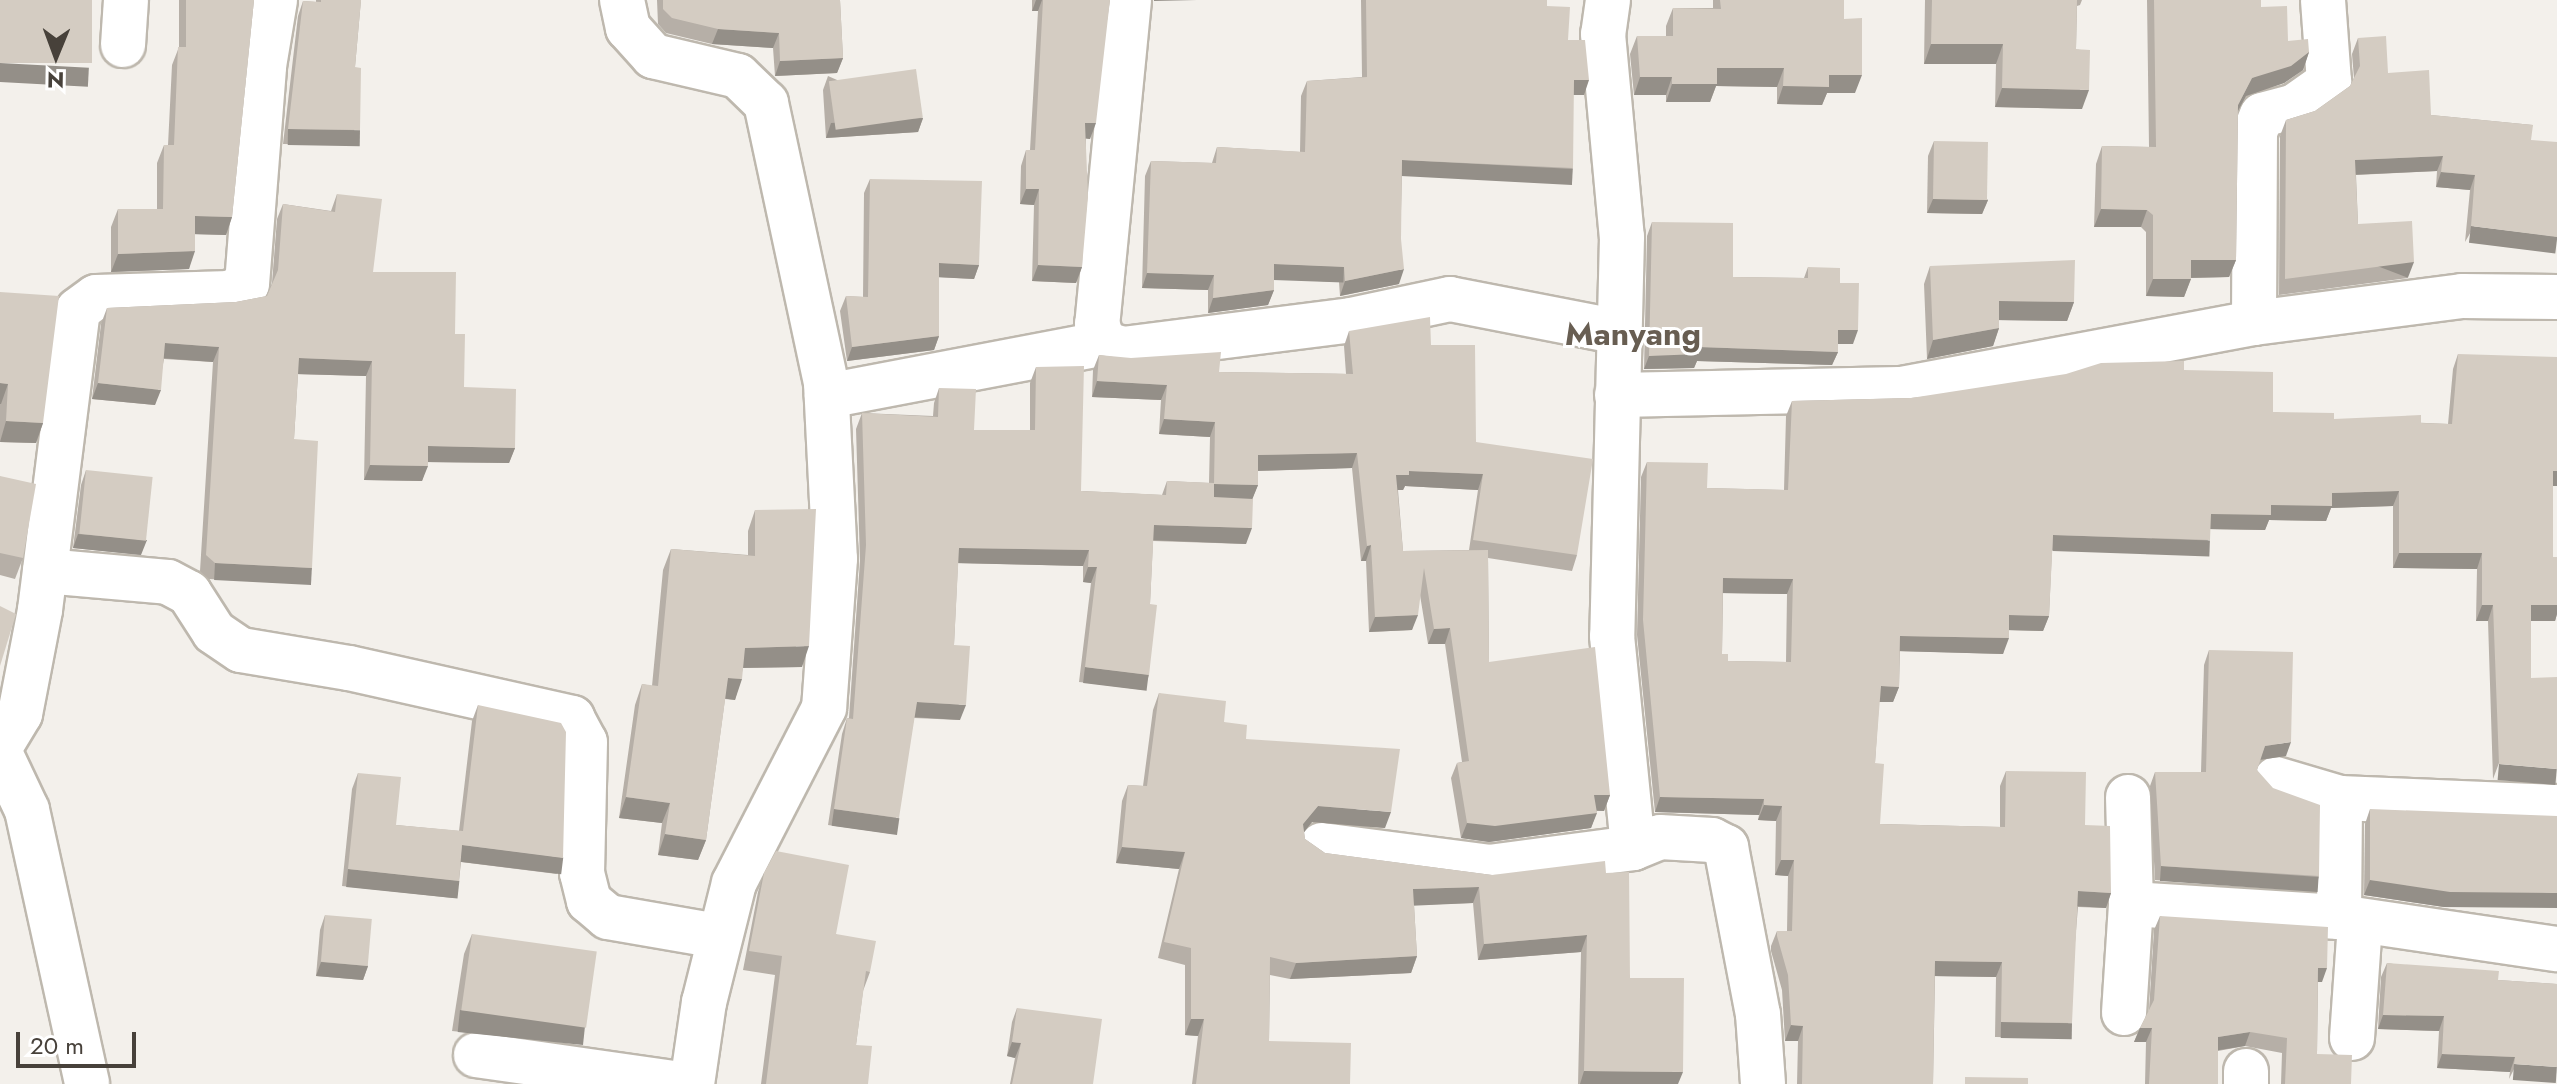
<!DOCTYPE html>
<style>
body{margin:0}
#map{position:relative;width:2557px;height:1084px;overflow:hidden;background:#f3f0eb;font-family:Jost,sans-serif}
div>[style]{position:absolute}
.roads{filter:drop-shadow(2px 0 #beb8ae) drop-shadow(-2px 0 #beb8ae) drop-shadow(0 2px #beb8ae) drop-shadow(0 -2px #beb8ae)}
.minor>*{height:44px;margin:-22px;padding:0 22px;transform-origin:22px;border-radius:22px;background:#fff}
.wall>*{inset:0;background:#b6afa7}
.shaded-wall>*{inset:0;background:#948f88;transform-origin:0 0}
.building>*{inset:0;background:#d4ccc2;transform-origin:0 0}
span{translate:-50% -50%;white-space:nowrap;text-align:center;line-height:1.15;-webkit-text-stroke:6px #fff;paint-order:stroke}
.quarter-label{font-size:32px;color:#685e52;font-weight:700}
.north{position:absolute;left:16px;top:16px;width:80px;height:80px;-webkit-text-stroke:6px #fff;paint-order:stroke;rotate:181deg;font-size:22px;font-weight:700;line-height:32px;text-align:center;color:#47413a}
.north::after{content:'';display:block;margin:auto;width:28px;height:36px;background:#47413a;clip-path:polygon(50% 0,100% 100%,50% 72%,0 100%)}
.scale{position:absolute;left:16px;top:1032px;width:120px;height:36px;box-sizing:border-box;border:4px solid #47413a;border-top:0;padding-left:10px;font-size:24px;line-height:28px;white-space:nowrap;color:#47413a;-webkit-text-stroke:6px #fff;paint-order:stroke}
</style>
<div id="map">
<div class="roads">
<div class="minor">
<div style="left:622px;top:0;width:29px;rotate:78deg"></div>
<div style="left:628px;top:28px;width:38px;rotate:48deg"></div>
<div style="left:653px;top:56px;width:87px;rotate:13.2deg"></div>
<div style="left:738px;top:76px;width:39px;rotate:44deg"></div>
<div style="left:766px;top:103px;width:286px;rotate:77.9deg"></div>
<div style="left:826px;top:383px;width:176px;rotate:87.1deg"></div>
<div style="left:835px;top:559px;width:149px;rotate:94.2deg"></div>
<div style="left:824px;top:708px;width:197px;rotate:117.2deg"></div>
<div style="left:734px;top:883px;width:123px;rotate:104.1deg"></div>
<div style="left:704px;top:1002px;width:83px;rotate:98.3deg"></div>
<div style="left:1129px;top:0;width:326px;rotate:95.6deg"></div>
<div style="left:1097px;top:324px;width:20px;rotate:70deg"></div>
<div style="left:1104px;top:343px;width:20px;rotate:18deg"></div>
<div style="left:1123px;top:349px;width:230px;rotate:-7.2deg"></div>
<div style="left:1351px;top:320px;width:101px;rotate:-12deg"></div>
<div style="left:1450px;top:299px;width:172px;rotate:11deg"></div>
<div style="left:1608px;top:0;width:34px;rotate:98deg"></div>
<div style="left:1603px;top:34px;width:204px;rotate:84.7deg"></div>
<div style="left:1622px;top:237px;width:399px;rotate:91.4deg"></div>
<div style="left:1612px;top:636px;width:213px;rotate:84.3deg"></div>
<div style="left:123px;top:45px;width:45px;rotate:-86.2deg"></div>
<div style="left:2254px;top:323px;width:191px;rotate:-89.7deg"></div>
<div style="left:2255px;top:132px;width:18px;rotate:-68deg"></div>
<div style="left:2262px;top:115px;width:34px;rotate:-15deg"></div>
<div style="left:2295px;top:106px;width:42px;rotate:-35.2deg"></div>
<div style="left:2329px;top:82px;width:82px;rotate:-94.2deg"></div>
<div style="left:1617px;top:395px;width:284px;rotate:-1.2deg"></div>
<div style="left:1901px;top:389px;width:359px;rotate:-10.6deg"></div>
<div style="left:2254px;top:323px;width:210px;rotate:-7.4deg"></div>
<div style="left:2462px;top:296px;width:95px;rotate:0.6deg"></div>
<div style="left:827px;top:396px;width:282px;rotate:-10.8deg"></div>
<div style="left:45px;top:571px;width:123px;rotate:5.1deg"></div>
<div style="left:168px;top:582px;width:24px;rotate:28deg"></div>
<div style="left:189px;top:593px;width:46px;rotate:57.3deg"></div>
<div style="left:214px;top:632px;width:32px;rotate:34deg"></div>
<div style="left:241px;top:650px;width:109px;rotate:9.5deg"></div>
<div style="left:349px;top:668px;width:229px;rotate:12.6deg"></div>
<div style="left:572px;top:718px;width:27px;rotate:62deg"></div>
<div style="left:585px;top:742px;width:131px;rotate:91.3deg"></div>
<div style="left:582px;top:873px;width:29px;rotate:76deg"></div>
<div style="left:589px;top:901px;width:25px;rotate:40deg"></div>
<div style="left:608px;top:917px;width:112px;rotate:9.8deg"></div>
<div style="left:0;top:747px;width:39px;rotate:-59deg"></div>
<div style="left:20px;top:714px;width:106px;rotate:-79.1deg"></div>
<div style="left:40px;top:610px;width:302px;rotate:-82.8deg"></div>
<div style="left:78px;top:310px;width:22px;rotate:-36deg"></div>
<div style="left:96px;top:297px;width:134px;rotate:-1.7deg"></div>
<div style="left:230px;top:293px;width:19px;rotate:-28deg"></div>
<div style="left:247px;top:284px;width:219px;rotate:-85.5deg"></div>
<div style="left:264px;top:66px;width:67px;rotate:-80.5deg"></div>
<div style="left:0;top:753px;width:63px;rotate:64.7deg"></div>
<div style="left:27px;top:810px;width:280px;rotate:77.6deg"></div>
<div style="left:2276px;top:779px;width:67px;rotate:16.5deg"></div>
<div style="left:2340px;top:798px;width:217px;rotate:2.4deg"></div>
<div style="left:1322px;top:845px;width:168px;rotate:7.5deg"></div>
<div style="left:1489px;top:867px;width:145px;rotate:-7.5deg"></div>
<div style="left:1633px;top:848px;width:29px;rotate:-22deg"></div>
<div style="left:1660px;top:837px;width:52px;rotate:3.3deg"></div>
<div style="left:1712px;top:840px;width:16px;rotate:27deg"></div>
<div style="left:1726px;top:847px;width:170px;rotate:79.2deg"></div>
<div style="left:1758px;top:1014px;width:70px;rotate:85.9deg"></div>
<div style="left:2131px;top:904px;width:208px;rotate:3.6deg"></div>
<div style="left:2339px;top:917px;width:220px;rotate:8.4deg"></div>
<div style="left:2339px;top:917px;width:119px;rotate:-89.5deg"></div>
<div style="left:2124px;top:1013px;width:109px;rotate:-86.3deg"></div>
<div style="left:2131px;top:904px;width:107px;rotate:-91.6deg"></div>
<div style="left:2352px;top:1038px;width:115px;rotate:-86deg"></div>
<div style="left:476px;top:1055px;width:206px;rotate:8.1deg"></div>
<div style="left:2246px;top:1071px;width:13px;rotate:90deg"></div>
</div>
</div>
<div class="wall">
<div style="clip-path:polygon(179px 0,254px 0,232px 217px,226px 235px,195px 234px,189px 269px,111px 272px,111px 227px,118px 209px,157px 209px,157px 163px,164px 145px,168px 145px,172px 65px,179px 47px)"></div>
<div style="clip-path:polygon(316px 0,361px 0,355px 67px,354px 145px,283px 144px,298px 16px,303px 1px,316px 2px)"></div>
<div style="clip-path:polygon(657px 0,840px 0,843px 58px,837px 73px,775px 76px,773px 48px,712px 44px,666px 33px,658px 24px)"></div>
<div style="clip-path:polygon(1032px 0,1110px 0,1090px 139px,1086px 138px,1082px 267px,1076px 283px,1032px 281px,1034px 205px,1020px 204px,1021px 166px,1026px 150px,1030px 150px,1038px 11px,1032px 11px)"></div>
<div style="clip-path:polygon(1361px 0,1547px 0,1547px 6px,1568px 40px,1584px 95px,1573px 95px,1573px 168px,1567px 183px,1402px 175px,1399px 284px,1340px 296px,1339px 282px,1274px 279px,1274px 290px,1268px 305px,1208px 313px,1208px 290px,1142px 288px,1145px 176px,1151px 161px,1212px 163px,1217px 147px,1300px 152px,1301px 96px,1307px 81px,1362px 77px)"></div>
<div style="clip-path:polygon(1713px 0,1844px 0,1844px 19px,1855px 93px,1827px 93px,1822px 105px,1777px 104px,1777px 87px,1716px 86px,1710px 102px,1666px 102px,1666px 95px,1634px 95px,1630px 54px,1637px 36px,1666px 36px,1666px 26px,1673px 8px,1713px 8px)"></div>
<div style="clip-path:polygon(1925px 0,2082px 0,2080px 5px,2077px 6px,2076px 49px,2082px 109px,1995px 107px,1996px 64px,1924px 64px)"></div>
<div style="clip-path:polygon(2147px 0,2261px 0,2261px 7px,2288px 41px,2309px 52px,2303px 70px,2284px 83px,2246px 96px,2238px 111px,2236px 260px,2229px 277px,2191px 278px,2184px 297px,2146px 296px,2146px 232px,2141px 227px,2094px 227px,2096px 164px,2102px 146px,2149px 147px)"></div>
<div style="clip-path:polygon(2358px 38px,2388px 73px,2431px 115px,2533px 125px,2465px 242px,2470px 190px,2436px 187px,2437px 171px,2356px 175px,2358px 224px,2408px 278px,2279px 295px,2280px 136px,2286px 120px,2315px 111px,2350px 86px,2354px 78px,2352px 54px)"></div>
<div style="clip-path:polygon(828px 76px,923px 118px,918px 132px,826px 138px,823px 90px)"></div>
<div style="clip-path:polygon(1934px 141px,1988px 200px,1982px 214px,1927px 213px,1928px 156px)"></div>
<div style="clip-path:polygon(870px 179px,979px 265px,974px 279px,939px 277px,939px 336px,934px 350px,847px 361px,840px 311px,846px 296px,863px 297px,864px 193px)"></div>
<div style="clip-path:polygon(337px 194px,373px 272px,455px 334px,464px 387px,515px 448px,509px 463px,428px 462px,422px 481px,364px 480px,366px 376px,298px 374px,294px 439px,312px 568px,306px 584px,209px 579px,200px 571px,213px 362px,164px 359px,155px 405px,92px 399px,101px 324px,107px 308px,236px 302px,267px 296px,272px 283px,277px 219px,283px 204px,331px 211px)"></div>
<div style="clip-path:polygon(1652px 222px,1733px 277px,1804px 278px,1808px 267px,1840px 283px,1853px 344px,1838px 344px,1838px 352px,1832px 365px,1697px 361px,1694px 368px,1644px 369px,1647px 236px)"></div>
<div style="clip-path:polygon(1930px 266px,2074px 302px,2067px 321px,1999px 320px,1999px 328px,1993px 346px,1927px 359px,1924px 284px)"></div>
<div style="clip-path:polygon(0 292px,43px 423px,36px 443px,0 442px)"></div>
<div style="clip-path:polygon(evenodd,1349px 331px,1431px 345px,1476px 442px,1577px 555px,1572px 571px,1488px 558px,1489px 662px,1610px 795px,1604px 811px,1597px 811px,1591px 828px,1489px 842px,1461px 838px,1451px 778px,1457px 763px,1462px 762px,1445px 644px,1428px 644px,1420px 595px,1412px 630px,1369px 632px,1366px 561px,1361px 561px,1352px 468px,1258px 471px,1258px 485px,1252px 499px,1246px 544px,1153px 541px,1150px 604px,1149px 675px,1144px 690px,1079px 682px,1091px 583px,1083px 582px,1083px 566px,958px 563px,954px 645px,960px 720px,914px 718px,893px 834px,828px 825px,842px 734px,847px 718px,849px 718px,860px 561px,856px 429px,862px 413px,933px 416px,934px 403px,939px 388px,974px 430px,1030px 430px,1030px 383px,1036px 367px,1081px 491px,1162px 495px,1167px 481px,1209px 483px,1210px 437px,1159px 434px,1161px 400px,1092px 397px,1093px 370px,1099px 355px,1219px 372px,1346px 374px,1344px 346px,1349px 331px,1405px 486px,1478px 490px,1469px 550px,1403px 551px,1398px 490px,1403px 490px,1405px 486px)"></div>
<div style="clip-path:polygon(evenodd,2458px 354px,2553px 486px,2553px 557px,2557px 557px,2557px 614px,2555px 621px,2531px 621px,2531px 678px,2493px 779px,2488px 621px,2476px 621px,2477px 569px,2393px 568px,2393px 506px,2331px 508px,2326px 521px,2269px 520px,2265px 530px,2210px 529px,2205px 555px,2052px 550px,2049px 616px,2043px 631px,2009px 630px,2003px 654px,1900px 651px,1899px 687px,1893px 702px,1879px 702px,1875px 763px,1880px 824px,2000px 827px,2000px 786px,2006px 771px,2085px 825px,2111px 893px,2106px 908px,2078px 907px,2067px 1038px,1995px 1037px,1996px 977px,1935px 976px,1933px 1084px,1797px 1084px,1798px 1041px,1785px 1041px,1782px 990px,1771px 951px,1771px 946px,1777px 931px,1787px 931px,1788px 876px,1775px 875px,1776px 821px,1758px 820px,1759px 815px,1655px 812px,1637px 635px,1641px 477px,1647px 462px,1707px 488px,1784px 490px,1786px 416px,1792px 401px,1911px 398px,2184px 370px,2273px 412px,2334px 419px,2448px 424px,2453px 369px,2458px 354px,1723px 593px,1787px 594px,1786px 662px,1728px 661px,1722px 654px,1723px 593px)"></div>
<div style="clip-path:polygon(86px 470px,141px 555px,73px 548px,81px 485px)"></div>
<div style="clip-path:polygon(0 476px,23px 558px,15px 579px,0 575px)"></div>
<div style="clip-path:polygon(755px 510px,802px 667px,743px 668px,735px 700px,725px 699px,706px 840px,698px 860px,658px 855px,662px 823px,619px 818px,635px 705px,642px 684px,652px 686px,663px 570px,671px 549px,748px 555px,748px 531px)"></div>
<div style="clip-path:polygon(2209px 650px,2286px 756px,2260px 760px,2257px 770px,2319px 876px,2314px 890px,2155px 880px,2150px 786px,2155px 772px,2201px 772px,2204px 665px)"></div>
<div style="clip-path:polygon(1159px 693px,1224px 722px,1246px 739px,1385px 828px,1312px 822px,1304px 832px,1305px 839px,1325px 853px,1492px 875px,1606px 873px,1630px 978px,1678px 1084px,1578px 1084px,1581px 952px,1478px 960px,1473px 903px,1414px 905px,1417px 956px,1411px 973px,1290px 979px,1270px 975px,1269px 1041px,1350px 1084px,1192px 1084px,1198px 1036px,1185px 1035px,1185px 965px,1158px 958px,1179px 869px,1116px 863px,1122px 801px,1128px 785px,1143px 786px,1153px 710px)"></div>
<div style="clip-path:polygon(478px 705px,557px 874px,461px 862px,459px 881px,453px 898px,342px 886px,352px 789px,358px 773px,396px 825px,459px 831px,472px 721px)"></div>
<div style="clip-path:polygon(2370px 809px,2444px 907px,2364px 895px,2365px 824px)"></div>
<div style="clip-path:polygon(764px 873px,836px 934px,870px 972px,863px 991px,856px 1045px,868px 1084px,761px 1084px,775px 975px,743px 970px,758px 892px)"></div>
<div style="clip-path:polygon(325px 915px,368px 966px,363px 980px,316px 976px,320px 930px)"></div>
<div style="clip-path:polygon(2160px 916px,2322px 982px,2318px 982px,2317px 1054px,2351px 1084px,2281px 1084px,2282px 1053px,2245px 1046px,2218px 1051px,2218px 1084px,2145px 1084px,2146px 1042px,2134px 1042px,2140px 1028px,2149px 1010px,2154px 930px)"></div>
<div style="clip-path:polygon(472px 934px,578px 1044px,452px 1031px,464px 954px)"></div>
<div style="clip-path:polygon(2387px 963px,2498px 980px,2557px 984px,2509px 1079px,2510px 1072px,2437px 1068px,2439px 1031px,2378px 1029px,2381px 977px)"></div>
<div style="clip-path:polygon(1017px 1008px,1093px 1084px,1010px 1084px,1015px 1058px,1007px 1056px,1012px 1022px)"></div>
</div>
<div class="shaded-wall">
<div style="clip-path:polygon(1036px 0,1042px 0,1038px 11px,1032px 11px)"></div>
<div style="clip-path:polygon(1154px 0,1197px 0,1154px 1px)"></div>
<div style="clip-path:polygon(718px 29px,779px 33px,773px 48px,712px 44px)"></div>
<div style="clip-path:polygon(1931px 44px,2003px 44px,1996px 64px,1924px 64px)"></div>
<div style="clip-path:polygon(2309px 52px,2303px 70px,2284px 83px,2246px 96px,2232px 122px,2238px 105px,2252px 78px)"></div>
<div style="clip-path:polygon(843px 58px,837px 73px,775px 76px,780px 61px)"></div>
<div style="left:0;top:63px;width:89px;height:19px;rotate:3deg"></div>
<div style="clip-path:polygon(1717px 68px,1784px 68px,1777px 87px,1716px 86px,1710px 102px,1666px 102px,1672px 84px)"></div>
<div style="clip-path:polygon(1829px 75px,1862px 75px,1855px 93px,1827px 93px,1822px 105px,1777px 104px,1783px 86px)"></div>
<div style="clip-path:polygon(1640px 77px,1672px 77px,1666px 95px,1634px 95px)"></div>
<div style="clip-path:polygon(1574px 80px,1589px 80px,1584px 95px,1568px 95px)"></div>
<div style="clip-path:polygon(2002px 88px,2089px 90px,2082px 109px,1995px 107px)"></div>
<div style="clip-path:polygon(923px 118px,918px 132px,826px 138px,831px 123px)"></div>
<div style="clip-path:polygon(1085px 123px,1096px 123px,1090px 139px,1080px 138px)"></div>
<div style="left:288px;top:129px;width:72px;height:16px;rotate:1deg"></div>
<div style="clip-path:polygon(2443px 156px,2437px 171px,2349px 175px,2355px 160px)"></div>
<div style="left:1402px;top:160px;width:171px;height:16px;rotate:3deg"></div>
<div style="clip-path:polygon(2441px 172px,2475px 175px,2470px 190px,2436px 187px)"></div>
<div style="clip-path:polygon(1026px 189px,1039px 189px,1034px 205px,1020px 204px)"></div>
<div style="clip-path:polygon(1933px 199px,1988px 200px,1982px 214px,1927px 213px)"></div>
<div style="clip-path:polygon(2101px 209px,2147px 210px,2141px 227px,2094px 227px)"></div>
<div style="clip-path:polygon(195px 216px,232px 217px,226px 235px,189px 234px)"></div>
<div style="left:2471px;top:226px;width:87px;height:17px;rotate:7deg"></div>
<div style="clip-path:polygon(195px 251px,189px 269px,111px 272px,118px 254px)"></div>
<div style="clip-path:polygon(2191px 260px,2236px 260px,2229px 277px,2185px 278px)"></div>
<div style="left:2414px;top:262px;width:17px;height:130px;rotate:111deg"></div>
<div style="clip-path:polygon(939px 263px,979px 265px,974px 279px,934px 277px)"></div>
<div style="left:1274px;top:264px;width:70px;height:16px;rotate:2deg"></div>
<div style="clip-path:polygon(1038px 265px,1082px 267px,1076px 283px,1032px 281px)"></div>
<div style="clip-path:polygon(1404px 269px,1399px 284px,1340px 296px,1345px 281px)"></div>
<div style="clip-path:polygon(1147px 273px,1214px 275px,1208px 290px,1142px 288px)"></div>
<div style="clip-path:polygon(2153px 279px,2191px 279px,2184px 297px,2146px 296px)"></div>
<div style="clip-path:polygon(1274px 290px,1268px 305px,1208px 313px,1213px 298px)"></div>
<div style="clip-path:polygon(1999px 301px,2074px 302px,2067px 321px,1992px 320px)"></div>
<div style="clip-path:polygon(1999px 328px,1993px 346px,1927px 359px,1933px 340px)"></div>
<div style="clip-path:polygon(1838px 330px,1858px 330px,1853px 344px,1833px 344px)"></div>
<div style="clip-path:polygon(939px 336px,934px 350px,847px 361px,852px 347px)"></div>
<div style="clip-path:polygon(165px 343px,219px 347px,213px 362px,160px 358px)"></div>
<div style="clip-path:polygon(1699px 347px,1838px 352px,1832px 365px,1697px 361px,1694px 368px,1644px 369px,1649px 356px)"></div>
<div style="clip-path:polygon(299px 358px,372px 361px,366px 376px,294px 374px)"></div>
<div style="clip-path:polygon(1097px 381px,1167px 385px,1161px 400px,1092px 397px)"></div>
<div style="clip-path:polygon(0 383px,8px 384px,1px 404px,0 404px)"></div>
<div style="clip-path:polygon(98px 383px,161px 390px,155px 405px,92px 399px)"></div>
<div style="clip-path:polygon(1164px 419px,1215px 422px,1210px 437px,1159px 434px)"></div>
<div style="clip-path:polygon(6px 421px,43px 423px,36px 443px,0 442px)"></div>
<div style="clip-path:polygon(428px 446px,515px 448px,509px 463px,422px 462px)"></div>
<div style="clip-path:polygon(1357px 453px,1352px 468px,1252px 471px,1258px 455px)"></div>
<div style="clip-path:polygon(370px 465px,428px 466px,422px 481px,364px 480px)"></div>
<div style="clip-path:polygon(1409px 471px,1483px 474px,1478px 490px,1405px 486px,1403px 490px,1391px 490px,1396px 475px)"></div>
<div style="clip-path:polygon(2553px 471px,2557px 471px,2557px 486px,2547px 486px)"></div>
<div style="clip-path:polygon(1214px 484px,1258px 485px,1252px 500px,1208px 499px)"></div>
<div style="clip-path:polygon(2399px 491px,2393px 506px,2331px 508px,2326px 521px,2269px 520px,2265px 530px,2205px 529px,2211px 514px,2271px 505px,2332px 493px)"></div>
<div style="clip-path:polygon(1154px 525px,1252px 528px,1246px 544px,1148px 540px)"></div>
<div style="clip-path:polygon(78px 534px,147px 540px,141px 555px,73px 548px)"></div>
<div style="left:2053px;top:535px;width:157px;height:16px;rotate:2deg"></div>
<div style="clip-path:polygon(1371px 545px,1366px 561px,1361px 561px,1367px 546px)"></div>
<div style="clip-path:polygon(959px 548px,1089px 550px,1083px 566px,953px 563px)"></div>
<div style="clip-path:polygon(2399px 553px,2482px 553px,2477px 569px,2393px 568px)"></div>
<div style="left:215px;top:563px;width:97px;height:17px;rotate:3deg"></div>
<div style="clip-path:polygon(1088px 567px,1097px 567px,1091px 583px,1083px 582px)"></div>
<div style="clip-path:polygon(1723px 578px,1793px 579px,1787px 594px,1717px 593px)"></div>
<div style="clip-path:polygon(2482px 605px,2493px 605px,2488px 621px,2476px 621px)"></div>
<div style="clip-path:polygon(2531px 605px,2557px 605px,2557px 614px,2555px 621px,2526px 621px)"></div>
<div style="clip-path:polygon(1418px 615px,1412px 630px,1369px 632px,1375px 617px)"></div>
<div style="clip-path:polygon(2009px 615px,2049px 616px,2043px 631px,2004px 630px)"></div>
<div style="clip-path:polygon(1450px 628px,1445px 644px,1428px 644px,1434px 629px)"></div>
<div style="clip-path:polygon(1900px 636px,2009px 638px,2003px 654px,1894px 651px)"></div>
<div style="clip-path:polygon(809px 646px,802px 667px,737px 668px,745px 648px)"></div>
<div style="left:1085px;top:667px;width:64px;height:16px;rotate:7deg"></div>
<div style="clip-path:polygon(728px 678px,742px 679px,735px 700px,721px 698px)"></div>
<div style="clip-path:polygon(1881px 686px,1899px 687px,1893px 702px,1875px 702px)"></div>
<div style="clip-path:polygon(917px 702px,966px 705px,960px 720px,911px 717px)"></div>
<div style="clip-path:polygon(2291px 742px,2286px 756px,2259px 760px,2265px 746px)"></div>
<div style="left:2499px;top:764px;width:58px;height:16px;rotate:5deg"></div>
<div style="clip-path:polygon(1594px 795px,1610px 795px,1604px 811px,1589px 810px)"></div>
<div style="clip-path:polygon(626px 797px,670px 803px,662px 823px,619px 818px)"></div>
<div style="clip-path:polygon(1660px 797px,1764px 799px,1759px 815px,1655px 812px)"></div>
<div style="clip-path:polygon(1764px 805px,1782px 806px,1776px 821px,1758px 820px)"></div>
<div style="clip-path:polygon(1318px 806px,1391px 812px,1385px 828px,1312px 822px,1297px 841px,1303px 824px)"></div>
<div style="left:834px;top:809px;width:66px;height:17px;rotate:8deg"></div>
<div style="clip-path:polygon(1597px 813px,1591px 828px,1489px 842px,1461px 838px,1467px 823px)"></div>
<div style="clip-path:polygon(665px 834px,706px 840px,698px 860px,658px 855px)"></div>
<div style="left:462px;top:845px;width:102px;height:17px;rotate:7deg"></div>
<div style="clip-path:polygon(1122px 847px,1185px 852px,1179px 869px,1116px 863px)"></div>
<div style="clip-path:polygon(1781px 860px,1794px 860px,1788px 876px,1775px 875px)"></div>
<div style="left:2161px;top:866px;width:158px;height:15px;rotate:4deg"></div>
<div style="left:348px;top:869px;width:112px;height:18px;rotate:6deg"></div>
<div style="clip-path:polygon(2370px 880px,2557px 893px,2557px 908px,2444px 907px,2364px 895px)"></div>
<div style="clip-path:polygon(1479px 887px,1473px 903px,1407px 906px,1413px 889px)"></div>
<div style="clip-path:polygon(2078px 891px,2111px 893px,2106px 908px,2073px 906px)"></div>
<div style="clip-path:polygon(1587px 935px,1581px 952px,1478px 960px,1484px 944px)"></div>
<div style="clip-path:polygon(1417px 956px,1411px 973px,1290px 979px,1296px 963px)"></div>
<div style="clip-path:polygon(1935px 961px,2002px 962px,1996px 977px,1930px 976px)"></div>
<div style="clip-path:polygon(321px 962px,368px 966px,363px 980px,316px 976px)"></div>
<div style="clip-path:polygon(2318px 968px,2327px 968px,2322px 982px,2313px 982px)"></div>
<div style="left:460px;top:1010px;width:126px;height:22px;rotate:6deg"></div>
<div style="clip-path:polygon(2383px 1015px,2444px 1016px,2439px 1031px,2378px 1029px)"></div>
<div style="clip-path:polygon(1191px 1019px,1204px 1019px,1198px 1036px,1185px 1035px)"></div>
<div style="left:2001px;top:1022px;width:71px;height:16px;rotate:1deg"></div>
<div style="clip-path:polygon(1791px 1025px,1803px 1026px,1798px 1041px,1785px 1041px)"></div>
<div style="clip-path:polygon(2140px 1028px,2152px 1028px,2146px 1042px,2134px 1042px)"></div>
<div style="clip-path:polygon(2250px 1032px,2245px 1046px,2213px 1051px,2218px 1037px)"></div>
<div style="clip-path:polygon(1012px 1042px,1021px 1043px,1015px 1058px,1007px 1056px)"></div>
<div style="clip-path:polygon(2442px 1054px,2515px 1057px,2510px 1072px,2437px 1068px)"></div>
<div style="left:2514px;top:1064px;width:43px;height:16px;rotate:4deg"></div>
<div style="clip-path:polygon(1584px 1071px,1683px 1072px,1678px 1084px,1580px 1084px)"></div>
</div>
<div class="building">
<div style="left:0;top:0;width:92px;height:63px"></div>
<div style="clip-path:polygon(186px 0,254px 0,232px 217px,195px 216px,195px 251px,118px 254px,118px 209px,163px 209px,164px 145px,174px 145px,178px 47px,186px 47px)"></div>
<div style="clip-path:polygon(321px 0,361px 0,355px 67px,361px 68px,360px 130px,288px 129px,303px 1px,321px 2px)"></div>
<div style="clip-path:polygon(663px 0,840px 0,843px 58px,780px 61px,779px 33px,718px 29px,672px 18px,663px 9px)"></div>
<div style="clip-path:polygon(1043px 0,1110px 0,1096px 123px,1085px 123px,1088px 197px,1082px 267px,1038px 265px,1039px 189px,1026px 189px,1026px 150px,1035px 150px)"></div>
<div style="clip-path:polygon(1366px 0,1547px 0,1547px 6px,1570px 7px,1568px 40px,1585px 40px,1589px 80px,1574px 80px,1573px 168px,1402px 160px,1401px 239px,1404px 269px,1345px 281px,1344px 267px,1274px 264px,1274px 290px,1213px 298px,1214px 275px,1147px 273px,1151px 161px,1216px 163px,1217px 147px,1305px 152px,1307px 81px,1367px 77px)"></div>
<div style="clip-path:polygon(1720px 0,1844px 0,1844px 19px,1862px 18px,1862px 75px,1829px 75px,1829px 87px,1783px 86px,1784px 68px,1717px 68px,1717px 84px,1672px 84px,1672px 77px,1640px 77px,1637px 36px,1673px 36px,1673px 8px,1721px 9px)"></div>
<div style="clip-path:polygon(1932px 0,2077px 0,2076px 49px,2090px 50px,2089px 90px,2002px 88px,2003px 44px,1931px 44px)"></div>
<div style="clip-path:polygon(2154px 0,2261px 0,2261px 7px,2287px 6px,2288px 41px,2308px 39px,2309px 52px,2291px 66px,2252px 78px,2238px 105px,2236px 260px,2191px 260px,2191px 279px,2153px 279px,2153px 215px,2147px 210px,2101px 209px,2102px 146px,2156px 147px)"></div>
<div style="clip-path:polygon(2386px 36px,2388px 73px,2429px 70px,2431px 115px,2533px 125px,2531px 140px,2557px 142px,2557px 237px,2471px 226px,2475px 175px,2441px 172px,2443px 156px,2355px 160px,2358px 224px,2412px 221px,2414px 262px,2285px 279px,2286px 120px,2315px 111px,2350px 86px,2360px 66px,2358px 38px)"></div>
<div style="left:916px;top:69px;width:49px;height:88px;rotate:82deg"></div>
<div style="left:1934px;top:141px;width:54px;height:58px;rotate:1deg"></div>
<div style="clip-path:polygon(870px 179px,982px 181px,979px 265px,939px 263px,939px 336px,852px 347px,846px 296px,868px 297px)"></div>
<div style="clip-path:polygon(337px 194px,382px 199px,373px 272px,456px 272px,455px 334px,465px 334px,464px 387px,516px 389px,515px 448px,428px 446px,428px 466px,370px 465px,372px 361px,299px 358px,294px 439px,318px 441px,312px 568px,215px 563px,206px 555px,219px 347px,165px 343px,161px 390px,98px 383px,107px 308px,236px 302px,267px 296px,278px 270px,283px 204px,335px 212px)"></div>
<div style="clip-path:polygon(1652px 222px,1733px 223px,1733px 277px,1808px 278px,1808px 267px,1840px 268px,1840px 283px,1859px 283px,1858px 330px,1838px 330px,1838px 352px,1699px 347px,1699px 354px,1649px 356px)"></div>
<div style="clip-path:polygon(2075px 260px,2074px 302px,1999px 301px,1999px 328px,1933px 340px,1930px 266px)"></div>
<div style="clip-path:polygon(0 292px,59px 296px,43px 423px,6px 421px,8px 384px,0 383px)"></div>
<div style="clip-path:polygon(1430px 317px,1431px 345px,1475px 345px,1476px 442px,1593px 459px,1577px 555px,1473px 540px,1483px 474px,1409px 471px,1409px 475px,1396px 475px,1403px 551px,1488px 550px,1489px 662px,1595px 647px,1610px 795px,1594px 795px,1597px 813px,1495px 826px,1467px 823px,1457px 763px,1469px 761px,1450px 628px,1434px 629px,1424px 568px,1418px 615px,1375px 617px,1371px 545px,1367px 546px,1357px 453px,1258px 455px,1258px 485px,1214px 484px,1215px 422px,1164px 419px,1167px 385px,1097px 381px,1099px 355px,1131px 358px,1221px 352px,1219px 372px,1353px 374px,1349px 331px)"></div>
<div style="clip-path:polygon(evenodd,2458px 354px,2557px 357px,2557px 471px,2553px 471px,2553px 557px,2557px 557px,2557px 605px,2531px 605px,2531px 678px,2557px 677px,2557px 769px,2499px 764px,2493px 605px,2482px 605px,2482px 553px,2399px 553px,2399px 491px,2332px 493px,2332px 506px,2271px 505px,2271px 515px,2211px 514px,2210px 540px,2053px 535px,2049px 616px,2009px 615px,2009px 638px,1900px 636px,1899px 687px,1881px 686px,1875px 763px,1884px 764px,1880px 824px,2005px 827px,2006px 771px,2086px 772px,2085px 825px,2110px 826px,2111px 893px,2078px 891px,2072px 1023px,2001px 1022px,2002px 962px,1935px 961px,1933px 1084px,1802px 1084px,1803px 1026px,1791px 1025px,1788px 975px,1777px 936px,1777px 931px,1792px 931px,1794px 860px,1781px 860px,1782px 806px,1764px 805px,1764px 799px,1660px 797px,1643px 620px,1647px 462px,1708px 463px,1707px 488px,1788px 490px,1792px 401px,1911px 398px,2066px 374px,2101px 363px,2184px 361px,2184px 370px,2273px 372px,2273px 412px,2334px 413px,2334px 419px,2421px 415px,2421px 423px,2452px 424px,2458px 354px,1723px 578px,1793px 579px,1791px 662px,1728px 661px,1728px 654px,1722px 654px,1723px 578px)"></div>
<div style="clip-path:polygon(1084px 366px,1081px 491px,1166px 495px,1167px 481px,1214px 483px,1214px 497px,1253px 499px,1252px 528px,1154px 525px,1150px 604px,1157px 605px,1149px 675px,1085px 667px,1097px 567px,1088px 567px,1089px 550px,959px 548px,954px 645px,970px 646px,966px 705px,917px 702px,899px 818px,834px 809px,847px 718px,853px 719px,866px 545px,862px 413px,938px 417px,939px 388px,976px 389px,974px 430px,1035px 430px,1036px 367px)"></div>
<div style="left:86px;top:470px;width:67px;height:64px;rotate:6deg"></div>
<div style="clip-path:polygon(0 476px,36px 484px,23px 558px,0 553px)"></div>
<div style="clip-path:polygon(816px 509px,809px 646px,745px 648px,742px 679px,728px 678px,706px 840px,665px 834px,670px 803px,626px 797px,642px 684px,658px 686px,671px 549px,755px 556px,755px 510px)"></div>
<div style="clip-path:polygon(0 606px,16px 614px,0 666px)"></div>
<div style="clip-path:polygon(2209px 650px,2293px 652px,2291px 742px,2265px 746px,2257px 770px,2273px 788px,2320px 805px,2319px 876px,2161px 866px,2155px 772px,2206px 772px)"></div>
<div style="clip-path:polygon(1159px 693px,1226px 701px,1224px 722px,1247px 725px,1246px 739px,1400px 749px,1391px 812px,1318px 806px,1303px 824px,1305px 839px,1325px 853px,1492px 875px,1605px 861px,1606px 873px,1629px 872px,1630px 978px,1684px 978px,1683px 1072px,1584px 1071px,1587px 935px,1484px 944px,1479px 887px,1413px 889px,1417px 956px,1296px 963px,1270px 957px,1269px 1041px,1351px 1043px,1350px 1084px,1196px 1084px,1204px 1019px,1191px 1019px,1191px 948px,1164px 942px,1185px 852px,1122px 847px,1128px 785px,1147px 786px)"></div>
<div style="clip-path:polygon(478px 705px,561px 723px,566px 732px,563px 858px,462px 845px,459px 881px,348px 869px,358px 773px,401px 777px,396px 825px,463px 831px)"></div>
<div style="clip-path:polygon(2370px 809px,2557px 816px,2557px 893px,2450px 892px,2370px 880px)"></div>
<div style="clip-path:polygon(776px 851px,849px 865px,836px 934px,876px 941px,870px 972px,866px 971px,856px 1045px,872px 1046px,868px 1084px,766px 1084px,782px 956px,749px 951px,764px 873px)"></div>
<div style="left:325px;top:915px;width:47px;height:47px;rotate:5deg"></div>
<div style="clip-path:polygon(2160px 916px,2328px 927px,2327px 968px,2318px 968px,2317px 1054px,2352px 1055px,2351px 1084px,2285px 1084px,2287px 1038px,2250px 1032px,2218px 1037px,2218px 1084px,2149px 1084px,2152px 1028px,2140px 1028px,2154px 1000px)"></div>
<div style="left:472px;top:934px;width:126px;height:77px;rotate:8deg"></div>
<div style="clip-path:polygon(2387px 963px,2499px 971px,2498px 980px,2557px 984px,2557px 1067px,2514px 1064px,2515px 1057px,2442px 1054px,2444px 1016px,2383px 1015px)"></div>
<div style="clip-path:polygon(1017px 1008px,1102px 1019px,1093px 1084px,1012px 1084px,1021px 1043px,1012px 1042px)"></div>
<div style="clip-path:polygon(1965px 1077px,2028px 1078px,2028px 1084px,1965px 1084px)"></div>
</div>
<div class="quarter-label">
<span style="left:1633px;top:334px">Manyang</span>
</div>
<div class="north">N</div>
<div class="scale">20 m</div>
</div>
